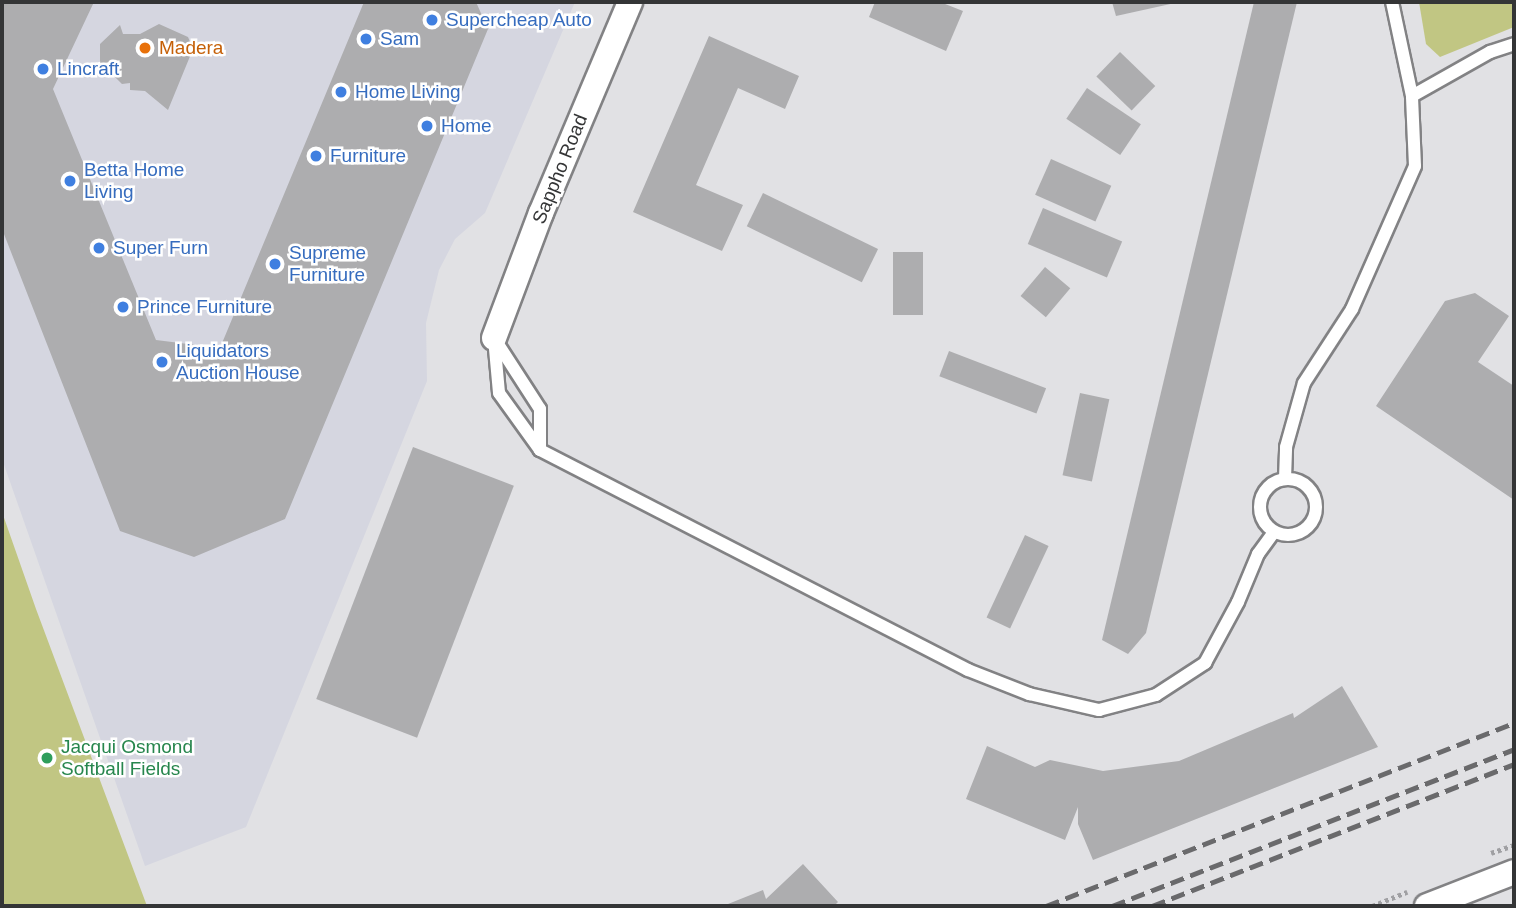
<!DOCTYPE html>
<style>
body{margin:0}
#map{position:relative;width:1516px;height:908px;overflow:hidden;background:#e1e1e4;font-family:Arial,sans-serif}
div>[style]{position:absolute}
.built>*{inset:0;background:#d5d6e0}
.green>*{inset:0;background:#c1c683}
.building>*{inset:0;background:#adadaf;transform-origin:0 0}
.path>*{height:4.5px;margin-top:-2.25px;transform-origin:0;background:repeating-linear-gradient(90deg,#a0a0a3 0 3.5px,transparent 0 7px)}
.roads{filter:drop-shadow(2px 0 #828284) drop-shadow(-2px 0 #828284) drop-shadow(0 2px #828284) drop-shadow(0 -2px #828284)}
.service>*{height:12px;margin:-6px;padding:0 6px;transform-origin:6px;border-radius:6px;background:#fff}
.service>.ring{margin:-6px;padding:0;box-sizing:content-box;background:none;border:12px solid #fff;border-radius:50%}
.minor>*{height:24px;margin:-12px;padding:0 12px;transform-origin:12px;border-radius:12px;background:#fff}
.rail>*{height:5px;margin-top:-2.5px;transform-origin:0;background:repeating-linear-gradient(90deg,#6a6a6c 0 14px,transparent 0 21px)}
.dots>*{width:19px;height:19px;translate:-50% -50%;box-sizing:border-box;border:4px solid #fff;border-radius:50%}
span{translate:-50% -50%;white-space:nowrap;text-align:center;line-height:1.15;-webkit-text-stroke:5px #fff;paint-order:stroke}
.shop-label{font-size:19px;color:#366cbe}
.left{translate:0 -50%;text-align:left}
.food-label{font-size:19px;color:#c56008}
.street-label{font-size:19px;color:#343536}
.leisure-label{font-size:19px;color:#27864d}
.frame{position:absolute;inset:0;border:4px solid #343536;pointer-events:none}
</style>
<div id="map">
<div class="built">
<div style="clip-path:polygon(2px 2px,575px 2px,485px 213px,455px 239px,439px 270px,426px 323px,427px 381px,246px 827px,145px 866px,2px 459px)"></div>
</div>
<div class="green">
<div style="clip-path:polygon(1419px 2px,1514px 2px,1514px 27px,1440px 57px,1426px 44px)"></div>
<div style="clip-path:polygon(2px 512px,36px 609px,147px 906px,2px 906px)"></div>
</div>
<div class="building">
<div style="clip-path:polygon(2px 2px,94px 2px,53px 89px,156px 340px,220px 348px,364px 2px,476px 2px,488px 29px,285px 519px,194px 557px,120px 531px,2px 229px)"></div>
<div style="clip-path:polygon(875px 2px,940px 2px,963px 11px,946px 51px,869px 17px)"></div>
<div style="clip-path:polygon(1112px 2px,1175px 2px,1175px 3px,1116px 16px)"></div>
<div style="clip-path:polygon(1254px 2px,1297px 2px,1146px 633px,1128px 654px,1102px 640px)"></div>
<div style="clip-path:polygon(159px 24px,188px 37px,193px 49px,168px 110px,145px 91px,130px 90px,130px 83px,122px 84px,108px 70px,100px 72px,100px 44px,120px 25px,123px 34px,140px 34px)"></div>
<div style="clip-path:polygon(709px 36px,799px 76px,785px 109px,738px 88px,696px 185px,743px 205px,722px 251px,633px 212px)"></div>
<div style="left:1120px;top:52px;width:49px;height:34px;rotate:44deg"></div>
<div style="left:1087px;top:88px;width:65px;height:37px;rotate:34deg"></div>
<div style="left:1051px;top:159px;width:66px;height:39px;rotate:24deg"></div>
<div style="left:763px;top:193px;width:128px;height:37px;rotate:26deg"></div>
<div style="left:1043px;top:208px;width:86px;height:39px;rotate:23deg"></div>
<div style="left:893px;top:252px;width:30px;height:63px"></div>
<div style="left:1045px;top:267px;width:33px;height:38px;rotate:40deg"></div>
<div style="clip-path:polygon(1475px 293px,1509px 316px,1478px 362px,1514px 386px,1514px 500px,1376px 406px,1445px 301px)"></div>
<div style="left:949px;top:351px;width:104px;height:27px;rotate:21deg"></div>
<div style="left:1080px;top:393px;width:30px;height:84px;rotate:12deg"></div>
<div style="left:413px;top:447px;width:108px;height:270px;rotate:21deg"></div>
<div style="left:1025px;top:535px;width:26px;height:91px;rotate:25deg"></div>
<div style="clip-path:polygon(1342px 686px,1378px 747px,1093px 860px,1078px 824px,1078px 807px,1065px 840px,966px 799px,987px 746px,1035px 767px,1050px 760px,1103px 771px,1179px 761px,1293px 713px,1294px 718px)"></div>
<div style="clip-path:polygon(803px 864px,838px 902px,834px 906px,723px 906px,763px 890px,766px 899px)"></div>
</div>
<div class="path">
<div style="left:1491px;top:853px;width:24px;rotate:-19deg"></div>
<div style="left:1372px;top:906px;width:38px;rotate:-22deg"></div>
</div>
<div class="roads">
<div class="service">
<div style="left:1412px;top:96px;width:90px;rotate:-29.4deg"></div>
<div style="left:1490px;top:52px;width:25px;rotate:-18deg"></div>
<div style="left:494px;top:338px;width:55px;rotate:84.8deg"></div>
<div style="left:499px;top:393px;width:70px;rotate:54.3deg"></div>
<div style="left:540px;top:450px;width:481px;rotate:27.2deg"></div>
<div style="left:968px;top:670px;width:66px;rotate:21.5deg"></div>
<div style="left:1029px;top:694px;width:72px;rotate:12.9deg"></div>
<div style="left:1099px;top:710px;width:59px;rotate:-14.7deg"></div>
<div style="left:1156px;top:695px;width:59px;rotate:-33.1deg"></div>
<div style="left:1205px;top:663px;width:69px;rotate:-61.6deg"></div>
<div style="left:1238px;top:602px;width:52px;rotate:-67.4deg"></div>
<div style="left:1258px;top:554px;width:27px;rotate:-54deg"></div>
<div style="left:496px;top:341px;width:81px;rotate:57.1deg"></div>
<div style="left:540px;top:409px;width:41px;rotate:90deg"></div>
<div class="ring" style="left:1260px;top:479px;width:44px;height:44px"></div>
<div style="left:1285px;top:479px;width:32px;rotate:-88deg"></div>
<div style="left:1286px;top:447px;width:66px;rotate:-74.3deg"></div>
<div style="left:1304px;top:383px;width:88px;rotate:-57deg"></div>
<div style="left:1352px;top:309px;width:156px;rotate:-66.2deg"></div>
<div style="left:1415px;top:166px;width:70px;rotate:-92.5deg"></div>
<div style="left:1412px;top:96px;width:96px;rotate:-102deg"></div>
</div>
<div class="minor">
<div style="left:494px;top:338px;width:134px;rotate:-69.4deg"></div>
<div style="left:541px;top:213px;width:229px;rotate:-67.1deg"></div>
<div style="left:1427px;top:906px;width:93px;rotate:-21.3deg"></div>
</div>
</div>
<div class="rail">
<div style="left:1046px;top:906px;width:503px;rotate:-21.36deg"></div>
<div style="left:1112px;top:906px;width:432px;rotate:-21.3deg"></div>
<div style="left:1152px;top:906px;width:389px;rotate:-21.4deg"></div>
</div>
<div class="dots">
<div style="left:432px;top:20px;background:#3f7fe0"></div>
<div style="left:366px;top:39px;background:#3f7fe0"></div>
<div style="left:145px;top:48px;background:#e8710a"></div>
<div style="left:43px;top:69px;background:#3f7fe0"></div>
<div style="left:341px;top:92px;background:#3f7fe0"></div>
<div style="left:427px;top:126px;background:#3f7fe0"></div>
<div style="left:316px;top:156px;background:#3f7fe0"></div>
<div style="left:70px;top:181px;background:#3f7fe0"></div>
<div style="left:99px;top:248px;background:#3f7fe0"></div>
<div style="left:275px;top:264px;background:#3f7fe0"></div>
<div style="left:123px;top:307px;background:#3f7fe0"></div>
<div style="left:162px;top:362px;background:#3f7fe0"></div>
<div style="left:47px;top:758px;background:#2e9e5b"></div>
</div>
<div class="shop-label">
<span class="left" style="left:446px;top:20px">Supercheap Auto</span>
<span class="left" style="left:380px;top:39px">Sam</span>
<span class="left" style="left:57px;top:69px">Lincraft</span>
<span class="left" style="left:355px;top:92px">Home Living</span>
<span class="left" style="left:441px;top:126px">Home</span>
<span class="left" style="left:330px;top:156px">Furniture</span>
<span class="left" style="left:84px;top:181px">Betta Home<br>Living</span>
<span class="left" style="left:113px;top:248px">Super Furn</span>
<span class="left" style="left:289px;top:264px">Supreme<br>Furniture</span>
<span class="left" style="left:137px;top:307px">Prince Furniture</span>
<span class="left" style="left:176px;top:362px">Liquidators<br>Auction House</span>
</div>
<div class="food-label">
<span class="left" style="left:159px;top:48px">Madera</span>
</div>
<div class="street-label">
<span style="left:560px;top:169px;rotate:-68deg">Sappho Road</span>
</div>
<div class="leisure-label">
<span class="left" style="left:61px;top:758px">Jacqui Osmond<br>Softball Fields</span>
</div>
<div class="frame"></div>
</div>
